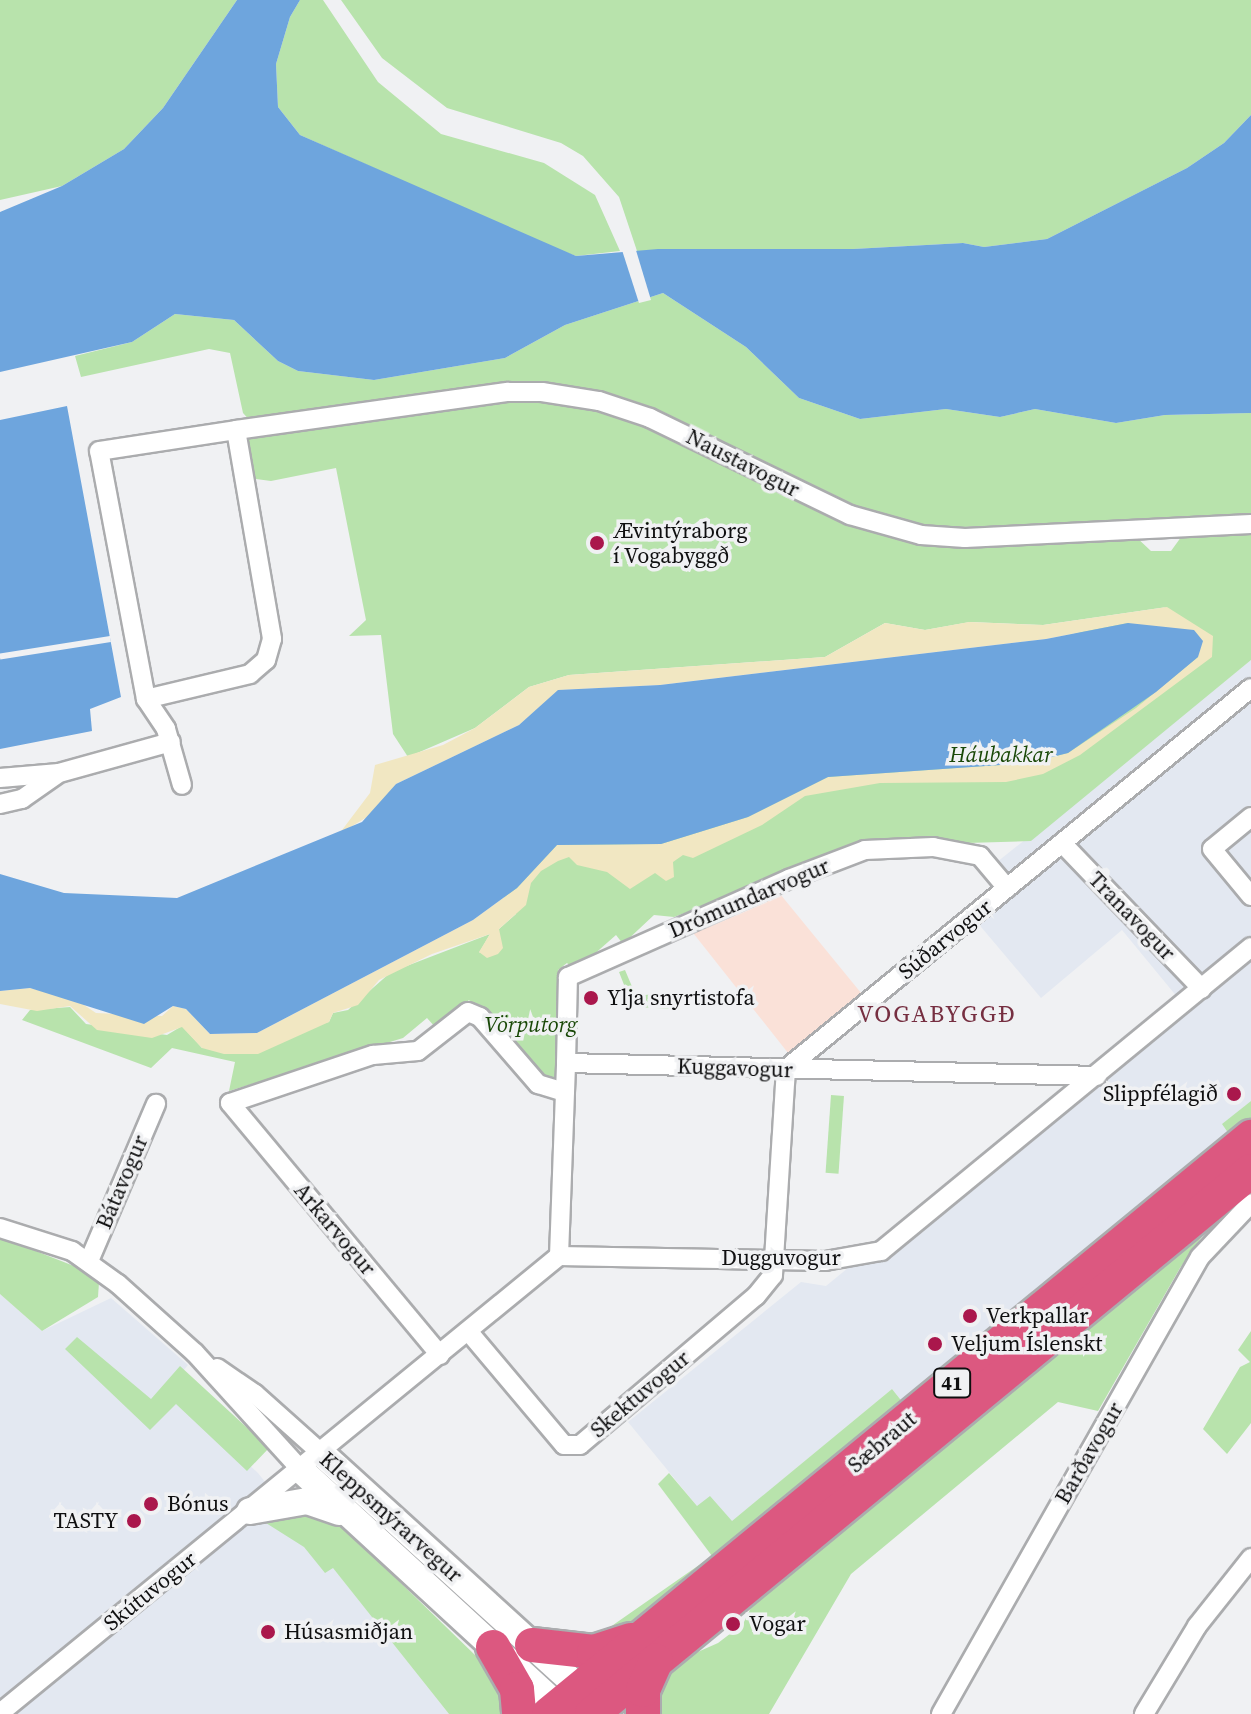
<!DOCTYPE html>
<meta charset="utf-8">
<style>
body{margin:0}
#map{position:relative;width:1251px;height:1714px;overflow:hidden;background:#f0f1f3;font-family:"Source Serif 4",serif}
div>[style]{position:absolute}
.commercial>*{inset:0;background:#fae1d8}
.built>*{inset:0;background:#e3e8f1}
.green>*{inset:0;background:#b8e3ac;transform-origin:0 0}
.sand>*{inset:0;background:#f1e7c2}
.water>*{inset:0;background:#6ea5dd}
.pier>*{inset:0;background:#f0f1f3;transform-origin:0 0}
.roads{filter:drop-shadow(2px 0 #abacae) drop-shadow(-2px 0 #abacae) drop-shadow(0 2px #abacae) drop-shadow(0 -2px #abacae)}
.street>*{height:18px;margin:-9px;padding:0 9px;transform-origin:9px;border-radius:9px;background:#fff}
.secondary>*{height:26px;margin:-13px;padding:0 13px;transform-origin:13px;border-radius:13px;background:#fff}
.highway>*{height:34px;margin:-17px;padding:0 17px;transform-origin:17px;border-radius:17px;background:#dc5880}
.dots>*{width:22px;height:22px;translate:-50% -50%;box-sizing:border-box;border:4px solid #f0f1f3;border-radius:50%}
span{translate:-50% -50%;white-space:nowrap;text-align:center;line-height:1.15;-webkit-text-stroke:7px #f0f1f3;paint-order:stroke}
.shield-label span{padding:2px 6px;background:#f0f1f3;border:2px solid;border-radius:6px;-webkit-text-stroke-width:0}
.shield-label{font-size:20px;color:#0f0f10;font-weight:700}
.street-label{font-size:22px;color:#0f0f10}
.poi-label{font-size:22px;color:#0f0f10}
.left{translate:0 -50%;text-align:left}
.right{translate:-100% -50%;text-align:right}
.park-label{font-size:22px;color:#194807;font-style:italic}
.neighbourhood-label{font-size:24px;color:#762f41;letter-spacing:2px}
</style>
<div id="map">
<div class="commercial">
<div style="clip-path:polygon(776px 889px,866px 999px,792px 1058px,686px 924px)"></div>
</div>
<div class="built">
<div style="clip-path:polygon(1251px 660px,1251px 1101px,1223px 1124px,1230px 1133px,905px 1405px,892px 1389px,731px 1522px,697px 1506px,628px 1422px,801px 1282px,826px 1286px,1178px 998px,1122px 930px,1041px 998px,971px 915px,999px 891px,987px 870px)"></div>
<div style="clip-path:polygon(0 1294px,42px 1331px,111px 1298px,188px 1365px,168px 1389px,258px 1473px,449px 1714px,0 1714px)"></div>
</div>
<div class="green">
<div style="clip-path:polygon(0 0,237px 0,163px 108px,124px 149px,62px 186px,0 200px)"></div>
<div style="clip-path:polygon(300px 0,323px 0,378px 82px,441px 134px,544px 163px,595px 195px,620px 251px,576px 256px,548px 246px,300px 135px,278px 107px,276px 64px,290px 17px)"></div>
<div style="clip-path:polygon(341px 0,1251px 0,1251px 115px,1224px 143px,1187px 168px,1047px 239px,984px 247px,963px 243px,853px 249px,637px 251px,619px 197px,583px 156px,561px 143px,447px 108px,382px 58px)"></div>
<div style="clip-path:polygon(663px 293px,746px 347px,799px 398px,860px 419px,946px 409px,1000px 417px,1035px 409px,1116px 423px,1165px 415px,1251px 413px,1251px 518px,932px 528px,837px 500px,611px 396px,566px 386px,536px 383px,253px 424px,243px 413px,230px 353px,209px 349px,81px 377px,75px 356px,132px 342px,175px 314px,234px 320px,278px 361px,298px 371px,374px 380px,505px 358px,565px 325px)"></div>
<div style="clip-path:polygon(526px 397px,623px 413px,869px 527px,1135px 536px,1151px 551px,1171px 551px,1184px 533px,1251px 529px,1251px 660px,1031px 841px,863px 846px,674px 917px,654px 915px,623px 944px,616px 935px,575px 971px,567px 963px,558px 970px,560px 1083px,544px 1080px,469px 1000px,436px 1028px,427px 1018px,403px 1038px,229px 1091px,235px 1062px,172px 1048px,151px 1068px,22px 1020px,30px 1010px,70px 1007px,86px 1024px,167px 1035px,182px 1026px,202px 1048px,329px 1022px,333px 1013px,348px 1010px,391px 972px,490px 934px,479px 953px,499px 938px,499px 929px,516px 914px,444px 815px,1167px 607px,1043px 625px,970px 622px,925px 630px,885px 623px,825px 657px,569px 675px,529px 687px,475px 728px,408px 757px,393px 734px,381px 635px,349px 636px,366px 620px,336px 468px,271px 481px,256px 479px,249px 473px,246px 438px,254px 432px)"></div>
<div style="clip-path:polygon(625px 970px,636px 996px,673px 992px,673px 1009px,619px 1006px,628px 995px,619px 972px)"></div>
<div style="left:831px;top:1095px;width:13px;height:78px;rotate:4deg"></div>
<div style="clip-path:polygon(1251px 1101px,1251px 1123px,990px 1340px,631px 1624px,593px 1639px,712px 1556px,658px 1484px,669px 1473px,697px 1506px,710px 1496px,732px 1521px,892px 1389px,904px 1404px,1229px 1134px,1222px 1124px)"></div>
<div style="clip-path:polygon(1218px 1214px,1180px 1268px,1098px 1411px,1058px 1402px,851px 1574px,769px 1714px,655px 1714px,664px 1667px,718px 1643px,743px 1624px,759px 1591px)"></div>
<div style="clip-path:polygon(0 1237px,79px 1268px,99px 1282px,98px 1297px,42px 1331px,0 1294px)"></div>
<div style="clip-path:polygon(1251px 1331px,1251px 1423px,1227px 1454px,1203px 1429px,1240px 1367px,1250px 1362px,1238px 1350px)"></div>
<div style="clip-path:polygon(77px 1337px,151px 1399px,180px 1366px,269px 1448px,247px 1471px,176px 1404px,150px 1430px,65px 1349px)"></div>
<div style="clip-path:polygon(289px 1512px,339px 1523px,476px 1656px,500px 1682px,511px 1714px,449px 1714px,333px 1568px,325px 1573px,304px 1547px,266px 1523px)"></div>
</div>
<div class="sand">
<div style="clip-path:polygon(1167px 607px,1213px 636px,1212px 657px,1080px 755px,1043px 774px,1006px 782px,880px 783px,805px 796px,762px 825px,693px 858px,683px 855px,673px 862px,674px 877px,666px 881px,655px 873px,630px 889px,607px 872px,577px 865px,569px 857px,558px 861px,541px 871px,531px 883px,526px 905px,499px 929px,503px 948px,498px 954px,487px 958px,479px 952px,490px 934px,432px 954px,379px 980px,358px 1005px,333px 1013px,329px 1022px,258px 1054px,224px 1054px,202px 1048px,182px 1027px,152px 1038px,97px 1030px,70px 1006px,37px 1011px,0 1004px,0 991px,30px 988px,75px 999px,96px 1013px,162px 1016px,173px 1006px,186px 1009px,210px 1034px,257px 1033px,473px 920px,517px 888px,557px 845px,661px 844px,748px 817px,828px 777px,1028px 763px,1068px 753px,1136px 708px,1198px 657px,1128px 623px,1046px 639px,660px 685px,559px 690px,519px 725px,396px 784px,377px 811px,339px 834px,370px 793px,375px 765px,443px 745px,475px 728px,529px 687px,569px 675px,825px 657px,885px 623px,925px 630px,969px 622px,1043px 625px)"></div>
</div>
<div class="water">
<div style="clip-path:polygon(237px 0,300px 0,290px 17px,276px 64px,278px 107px,300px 135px,576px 256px,658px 249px,853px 249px,963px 243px,984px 247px,1047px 239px,1187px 168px,1224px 143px,1251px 115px,1251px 413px,1165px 415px,1116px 423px,1035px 409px,1000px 417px,946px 409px,860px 419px,799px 398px,746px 347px,663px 293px,565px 325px,505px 358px,374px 380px,298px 371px,278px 361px,234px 320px,175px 314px,132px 342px,0 372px,0 212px,62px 186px,124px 149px,163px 108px)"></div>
<div style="clip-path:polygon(67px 406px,121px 697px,90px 709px,92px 731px,0 749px,0 420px)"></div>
<div style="clip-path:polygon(1128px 623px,1194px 630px,1203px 641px,1198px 657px,1156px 692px,1068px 753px,1028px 763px,828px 777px,748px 817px,661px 844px,557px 845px,517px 888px,473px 920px,257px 1033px,210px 1034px,186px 1009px,173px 1006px,144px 1024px,30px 988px,0 991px,0 874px,64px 893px,177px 898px,362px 822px,396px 784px,519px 725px,558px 690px,660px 685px,1046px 639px)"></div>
</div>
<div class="pier">
<div style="clip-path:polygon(621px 247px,635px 247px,651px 300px,639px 303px)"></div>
<div style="left:110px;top:636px;width:6px;height:112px;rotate:81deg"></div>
</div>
<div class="roads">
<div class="street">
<div style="left:236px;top:430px;width:212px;rotate:80.2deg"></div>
<div style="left:272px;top:639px;width:22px;rotate:106deg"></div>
<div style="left:266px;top:660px;width:21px;rotate:139deg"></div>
<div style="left:250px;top:674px;width:107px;rotate:166.5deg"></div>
<div style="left:146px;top:699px;width:252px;rotate:-100.7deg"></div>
<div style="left:99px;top:451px;width:139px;rotate:-8.7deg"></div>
<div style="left:236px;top:430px;width:275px;rotate:-8deg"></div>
<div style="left:508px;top:392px;width:34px"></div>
<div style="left:542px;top:392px;width:58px;rotate:9deg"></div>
<div style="left:599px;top:401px;width:54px;rotate:18.4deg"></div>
<div style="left:650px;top:418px;width:222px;rotate:25.9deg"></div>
<div style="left:850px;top:515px;width:74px;rotate:15.7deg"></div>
<div style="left:921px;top:535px;width:44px;rotate:3.9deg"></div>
<div style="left:965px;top:538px;width:286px;rotate:-2.8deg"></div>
<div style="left:146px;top:699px;width:36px;rotate:56deg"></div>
<div style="left:166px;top:729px;width:58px;rotate:74.1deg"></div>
<div style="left:0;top:778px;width:59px;rotate:-4.8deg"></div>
<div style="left:59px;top:773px;width:116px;rotate:-15.5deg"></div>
<div style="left:0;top:804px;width:23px;rotate:-13deg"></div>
<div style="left:22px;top:799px;width:42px;rotate:-35.2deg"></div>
<div style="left:1251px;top:817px;width:50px;rotate:140.6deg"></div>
<div style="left:1212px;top:849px;width:61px;rotate:50.3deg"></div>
<div style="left:1062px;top:843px;width:202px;rotate:46.2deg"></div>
<div style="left:566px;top:1063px;width:86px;rotate:-88.7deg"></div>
<div style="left:568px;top:977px;width:242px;rotate:-23.9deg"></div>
<div style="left:789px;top:879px;width:81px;rotate:-20.9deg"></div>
<div style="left:865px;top:850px;width:68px;rotate:-2.5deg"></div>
<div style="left:933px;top:847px;width:48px;rotate:10.8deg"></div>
<div style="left:980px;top:856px;width:42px;rotate:49.8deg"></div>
<div style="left:0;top:1228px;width:76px;rotate:17.7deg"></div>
<div style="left:72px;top:1251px;width:57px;rotate:35.7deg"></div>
<div style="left:118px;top:1284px;width:103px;rotate:41.9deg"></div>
<div style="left:195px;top:1353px;width:158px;rotate:47.8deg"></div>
<div style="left:559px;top:1256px;width:193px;rotate:-87.9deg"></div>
<div style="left:566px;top:1063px;width:531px;rotate:1.4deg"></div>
<div style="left:89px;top:1261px;width:171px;rotate:-66.9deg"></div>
<div style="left:468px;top:1331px;width:149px;rotate:49.9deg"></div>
<div style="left:564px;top:1445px;width:16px"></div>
<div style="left:580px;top:1445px;width:231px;rotate:-40.3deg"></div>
<div style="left:756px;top:1296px;width:27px;rotate:-51deg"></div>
<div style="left:773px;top:1275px;width:206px;rotate:-86.4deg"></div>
<div style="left:786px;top:1069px;width:601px;rotate:-39.33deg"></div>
<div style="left:440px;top:1355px;width:328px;rotate:-129.8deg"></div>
<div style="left:230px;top:1103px;width:151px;rotate:-18.6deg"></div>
<div style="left:373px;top:1055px;width:45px;rotate:-5.1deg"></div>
<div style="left:418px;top:1051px;width:63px;rotate:-38deg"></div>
<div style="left:468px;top:1012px;width:13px;rotate:23deg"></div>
<div style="left:480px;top:1017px;width:89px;rotate:49.1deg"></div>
<div style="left:538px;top:1084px;width:28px;rotate:17deg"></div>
<div style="left:217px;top:1368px;width:46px;rotate:34.4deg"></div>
<div style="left:255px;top:1394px;width:89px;rotate:41.8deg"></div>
<div style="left:0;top:1713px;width:722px;rotate:-39.27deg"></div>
<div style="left:559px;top:1256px;width:266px;rotate:1.1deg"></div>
<div style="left:825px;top:1261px;width:57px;rotate:-10.1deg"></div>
<div style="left:881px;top:1251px;width:479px;rotate:-39.4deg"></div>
<div style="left:941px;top:1714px;width:525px;rotate:-60.46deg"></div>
<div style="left:1200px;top:1257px;width:74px;rotate:-46.6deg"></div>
<div style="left:1144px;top:1714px;width:103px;rotate:-58.9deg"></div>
<div style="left:1197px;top:1626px;width:87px;rotate:-51.5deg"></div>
</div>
<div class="secondary">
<div style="left:321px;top:1453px;width:369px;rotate:42.3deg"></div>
<div style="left:301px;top:1470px;width:360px;rotate:42.6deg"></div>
<div style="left:250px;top:1511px;width:58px;rotate:-10deg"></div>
<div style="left:307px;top:1501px;width:34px;rotate:19deg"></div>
</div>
<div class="highway">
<div style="left:532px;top:1645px;width:62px;rotate:6.4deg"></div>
<div style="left:594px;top:1652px;width:39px;rotate:-18deg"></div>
<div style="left:493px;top:1647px;width:48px;rotate:60.3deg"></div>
<div style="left:517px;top:1689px;width:25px;rotate:85deg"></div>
<div style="left:549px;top:1714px;width:909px;rotate:-39.42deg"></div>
<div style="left:592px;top:1714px;width:854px;rotate:-39.49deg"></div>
<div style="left:643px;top:1714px;width:24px;rotate:-90deg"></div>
<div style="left:643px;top:1690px;width:32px;rotate:-66deg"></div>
</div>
</div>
<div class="dots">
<div style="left:597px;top:543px;background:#aa174c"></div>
<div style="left:591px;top:998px;background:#aa174c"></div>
<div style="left:1234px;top:1094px;background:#aa174c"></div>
<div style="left:970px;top:1316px;background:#aa174c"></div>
<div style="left:935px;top:1344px;background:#aa174c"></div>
<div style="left:151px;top:1504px;background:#aa174c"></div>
<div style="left:134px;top:1521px;background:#aa174c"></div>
<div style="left:733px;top:1624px;background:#aa174c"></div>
<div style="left:268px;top:1632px;background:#aa174c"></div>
</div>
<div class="shield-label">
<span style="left:952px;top:1383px">41</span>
</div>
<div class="street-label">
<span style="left:743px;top:463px;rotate:27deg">Naustavogur</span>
<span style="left:749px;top:898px;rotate:-23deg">Drómundarvogur</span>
<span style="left:1132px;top:916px;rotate:46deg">Tranavogur</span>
<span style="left:945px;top:939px;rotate:-39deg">Súðarvogur</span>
<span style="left:735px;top:1068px;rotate:2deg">Kuggavogur</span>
<span style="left:122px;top:1182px;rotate:-67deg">Bátavogur</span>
<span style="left:335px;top:1229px;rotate:50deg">Arkarvogur</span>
<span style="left:781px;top:1258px">Dugguvogur</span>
<span style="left:640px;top:1394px;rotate:-40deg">Skektuvogur</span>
<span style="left:882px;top:1442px;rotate:-40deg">Sæbraut</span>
<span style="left:1089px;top:1453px;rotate:-60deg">Barðavogur</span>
<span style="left:391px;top:1517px;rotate:42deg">Kleppsmýrarvegur</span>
<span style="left:150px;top:1591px;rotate:-39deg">Skútuvogur</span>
</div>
<div class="poi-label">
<span class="left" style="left:613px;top:543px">Ævintýraborg<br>í Vogabyggð</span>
<span class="left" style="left:607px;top:998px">Ylja snyrtistofa</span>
<span class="right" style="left:1218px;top:1094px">Slippfélagið</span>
<span class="left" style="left:986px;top:1316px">Verkpallar</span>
<span class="left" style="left:951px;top:1344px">Veljum Íslenskt</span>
<span class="left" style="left:167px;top:1504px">Bónus</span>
<span class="right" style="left:118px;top:1521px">TASTY</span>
<span class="left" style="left:749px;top:1624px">Vogar</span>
<span class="left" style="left:284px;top:1632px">Húsasmiðjan</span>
</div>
<div class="park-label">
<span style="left:1001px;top:755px">Háubakkar</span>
<span style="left:531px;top:1025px">Vörputorg</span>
</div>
<div class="neighbourhood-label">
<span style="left:937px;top:1014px">VOGABYGGÐ</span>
</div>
</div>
